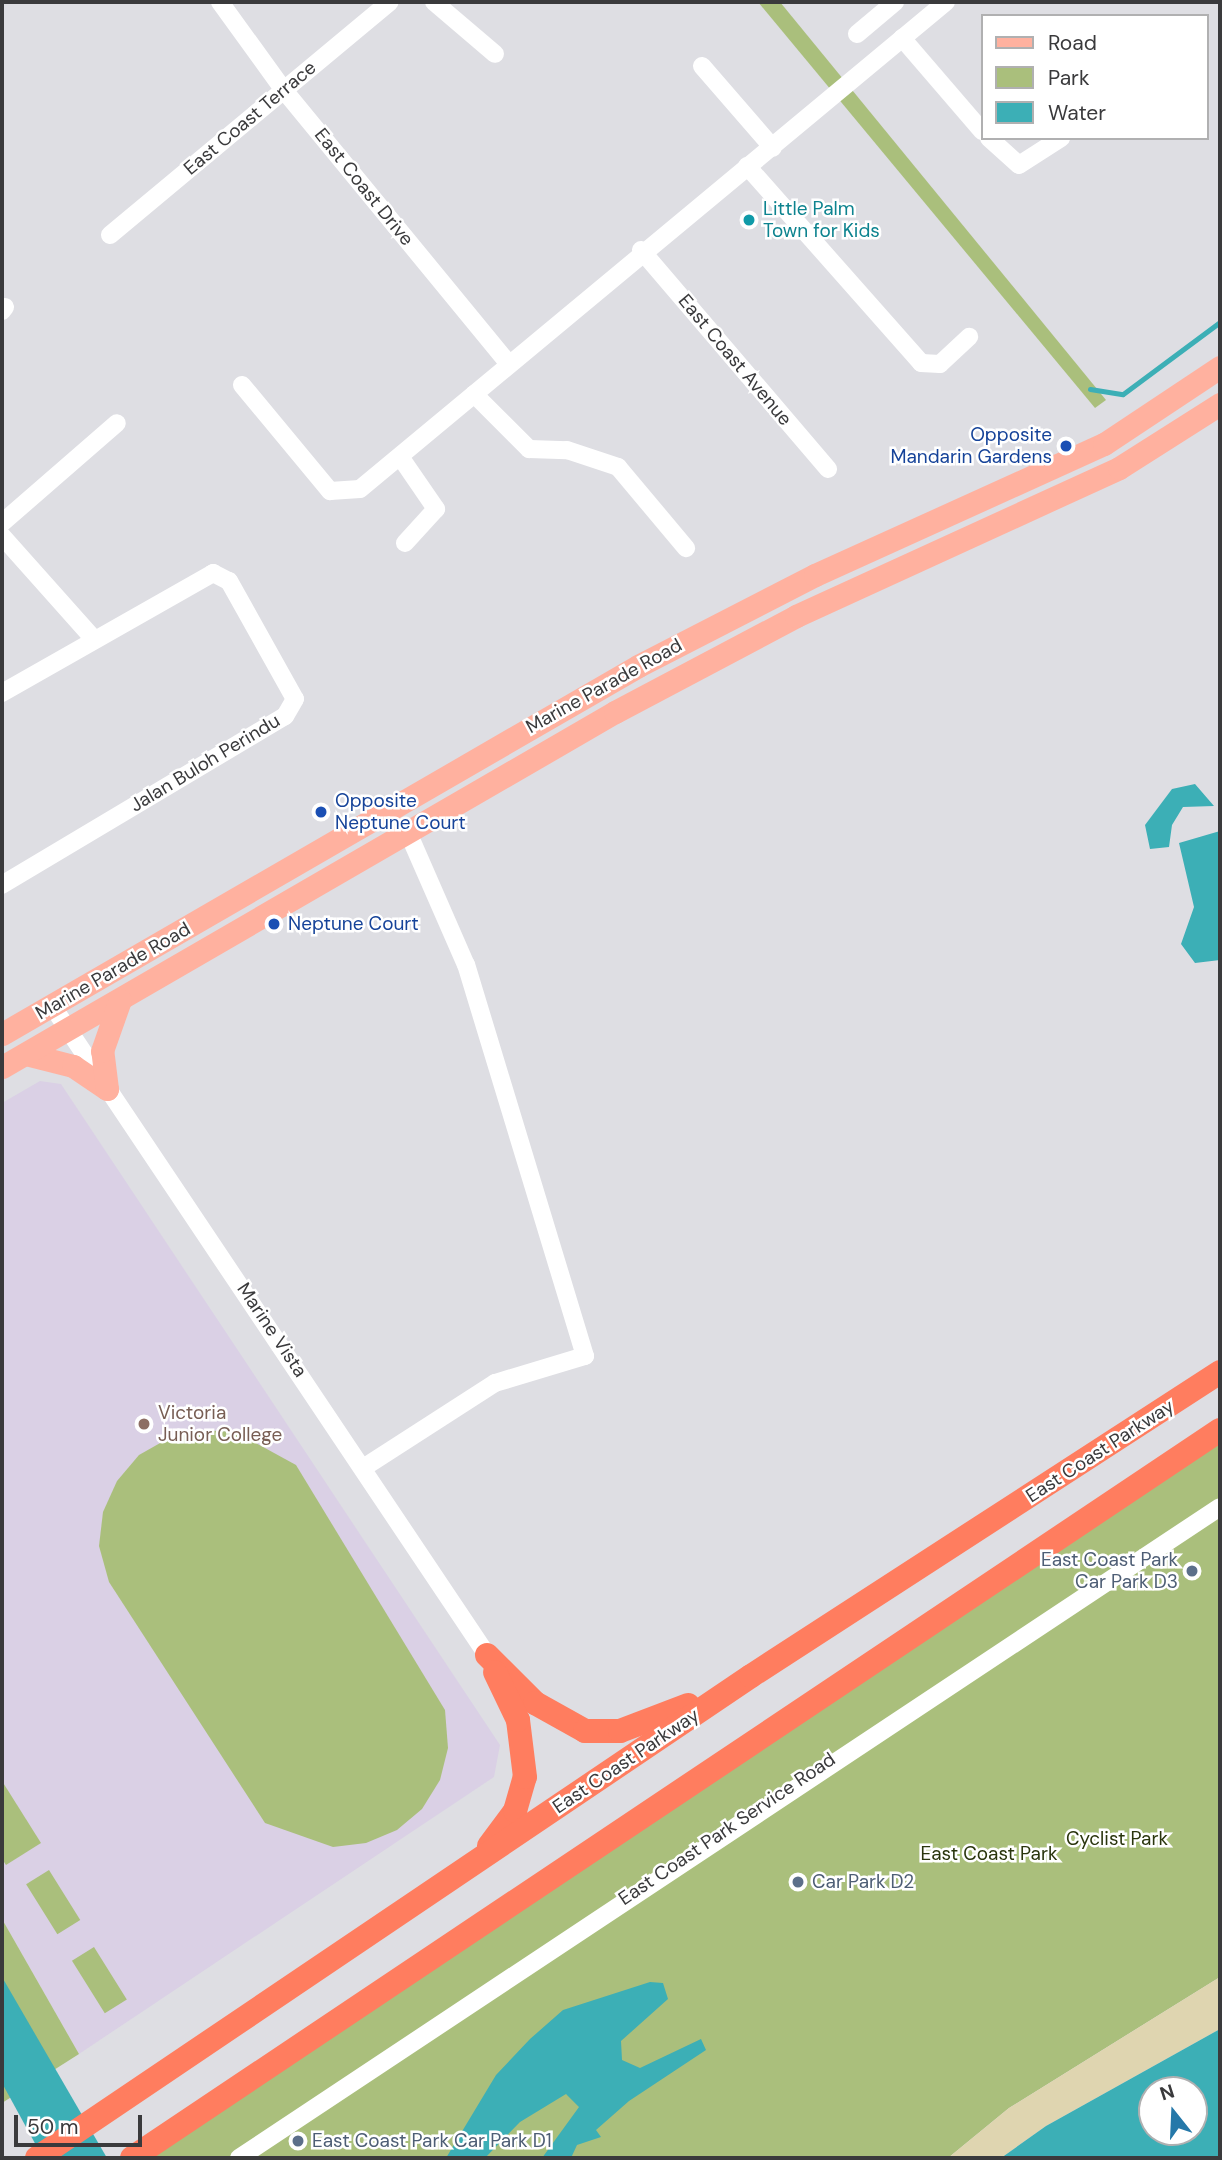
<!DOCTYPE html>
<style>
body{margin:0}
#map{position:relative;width:1222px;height:2160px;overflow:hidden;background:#dedee3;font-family:"DM Sans",sans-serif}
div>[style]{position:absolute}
.education>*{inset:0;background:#dad0e5}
.green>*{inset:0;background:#aabf7c;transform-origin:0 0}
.sand>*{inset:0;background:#dfd5b0}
.water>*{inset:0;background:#3cafb6}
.stream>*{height:5px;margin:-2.5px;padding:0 2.5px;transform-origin:2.5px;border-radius:2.5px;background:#3cafb6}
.minor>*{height:18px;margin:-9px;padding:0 9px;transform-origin:9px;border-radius:9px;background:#fff}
.major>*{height:23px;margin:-11.5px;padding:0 11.5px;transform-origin:11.5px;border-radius:11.5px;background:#ffb19f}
.highway>*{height:24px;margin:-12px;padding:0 12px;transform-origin:12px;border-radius:12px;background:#ff7d5f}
.dots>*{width:19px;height:19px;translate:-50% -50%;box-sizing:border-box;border:4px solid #fff;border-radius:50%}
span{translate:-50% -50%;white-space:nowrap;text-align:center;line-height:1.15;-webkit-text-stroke:5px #fff;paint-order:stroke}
.street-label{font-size:19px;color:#3a3a3c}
.culture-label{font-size:19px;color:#0d838f}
.left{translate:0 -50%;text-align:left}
.transit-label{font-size:19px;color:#164399}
.right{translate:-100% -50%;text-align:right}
.education-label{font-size:19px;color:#785e54}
.service-label{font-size:19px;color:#4e5e75}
.park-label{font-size:19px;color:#2a350d}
.frame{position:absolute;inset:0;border:4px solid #3a3a3c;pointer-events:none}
.legend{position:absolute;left:981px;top:14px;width:228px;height:126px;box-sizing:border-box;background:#fff;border:2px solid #b0b0b1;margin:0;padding:9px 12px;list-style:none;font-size:21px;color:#3a3a3c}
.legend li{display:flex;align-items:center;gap:14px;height:35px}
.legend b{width:35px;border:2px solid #b0b0b1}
.north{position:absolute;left:1138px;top:2076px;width:70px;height:70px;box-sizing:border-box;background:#fff;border:2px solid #b0b0b1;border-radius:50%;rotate:342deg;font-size:19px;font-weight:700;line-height:28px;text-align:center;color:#3a3a3c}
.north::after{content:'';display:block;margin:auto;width:24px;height:32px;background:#2578a9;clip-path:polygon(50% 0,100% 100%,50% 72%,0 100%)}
.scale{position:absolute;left:14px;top:2115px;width:128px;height:32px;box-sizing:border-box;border:4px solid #3a3a3c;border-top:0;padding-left:9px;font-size:21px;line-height:24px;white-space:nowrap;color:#3a3a3c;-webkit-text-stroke:5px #fff;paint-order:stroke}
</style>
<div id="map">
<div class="education">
<div style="clip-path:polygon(40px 1081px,61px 1084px,500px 1745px,494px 1777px,79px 2054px,2px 1919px,2px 1103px)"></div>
</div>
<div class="green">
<div style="clip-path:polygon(758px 2px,780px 2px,1106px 400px,1095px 408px)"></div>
<div style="clip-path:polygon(202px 1430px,236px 1432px,296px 1465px,445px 1710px,448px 1748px,440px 1780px,422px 1809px,397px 1830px,366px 1843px,333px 1847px,265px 1823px,109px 1582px,99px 1546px,103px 1512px,117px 1481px,139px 1455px,169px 1438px)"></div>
<div style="clip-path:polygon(1220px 1430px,1220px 1977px,1009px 2108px,948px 2158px,149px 2158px)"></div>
<div style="clip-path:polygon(2px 1781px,41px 1843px,6px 1865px,2px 1859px)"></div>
<div style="left:49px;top:1870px;width:59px;height:27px;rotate:58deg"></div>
<div style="clip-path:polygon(2px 1919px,79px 2054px,2px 2103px)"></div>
<div style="left:94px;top:1947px;width:62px;height:26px;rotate:58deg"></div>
</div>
<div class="sand">
<div style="clip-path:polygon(1220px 1977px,1220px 2029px,1046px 2126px,1001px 2158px,948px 2158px,1009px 2108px)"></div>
</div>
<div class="water">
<div style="clip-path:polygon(1195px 784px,1214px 806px,1183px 807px,1172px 825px,1169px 847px,1150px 849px,1145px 825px,1172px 789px)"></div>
<div style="clip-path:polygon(1220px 831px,1220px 960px,1195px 963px,1181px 944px,1194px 907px,1179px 843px)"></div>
<div style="clip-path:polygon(2px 1977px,107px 2158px,43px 2158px,2px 2083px)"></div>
<div style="clip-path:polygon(650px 1982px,663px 1983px,668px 1999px,621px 2041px,622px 2060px,640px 2068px,701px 2039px,706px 2050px,629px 2101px,596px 2130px,601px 2137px,577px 2145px,571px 2158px,542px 2158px,579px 2107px,566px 2094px,520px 2122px,485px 2158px,446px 2158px,496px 2075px,530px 2039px,563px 2010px)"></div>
<div style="clip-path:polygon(evenodd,1220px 2029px,1220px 2158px,1001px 2158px,1046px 2126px,1220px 2029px,1194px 2090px,1194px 2132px,1152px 2132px,1152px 2090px,1194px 2090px)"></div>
</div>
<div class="stream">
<div style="left:1090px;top:389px;width:33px;rotate:9deg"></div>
<div style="left:1123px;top:394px;width:121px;rotate:-36.6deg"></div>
</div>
<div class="minor">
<div style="left:220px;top:2px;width:107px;rotate:54.1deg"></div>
<div style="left:283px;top:89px;width:355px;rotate:50.6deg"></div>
<div style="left:434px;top:2px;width:80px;rotate:40.4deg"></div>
<div style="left:857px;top:34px;width:50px;rotate:-40.1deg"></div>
<div style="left:902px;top:38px;width:123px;rotate:49.3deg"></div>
<div style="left:702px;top:66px;width:108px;rotate:49.1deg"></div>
<div style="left:989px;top:138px;width:40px;rotate:42deg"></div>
<div style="left:1019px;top:165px;width:50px;rotate:-32.7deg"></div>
<div style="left:747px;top:166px;width:263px;rotate:48.5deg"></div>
<div style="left:921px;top:363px;width:19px;rotate:3deg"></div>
<div style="left:940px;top:364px;width:40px;rotate:-43deg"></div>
<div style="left:110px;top:235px;width:364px;rotate:-39.8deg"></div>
<div style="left:641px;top:250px;width:288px;rotate:49.5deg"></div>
<div style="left:2px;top:311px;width:5px;rotate:-53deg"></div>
<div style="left:242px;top:385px;width:138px;rotate:50.3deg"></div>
<div style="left:330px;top:491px;width:30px;rotate:-4deg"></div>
<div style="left:360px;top:489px;width:762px;rotate:-39.73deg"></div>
<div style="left:474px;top:394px;width:78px;rotate:45deg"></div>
<div style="left:529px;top:449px;width:38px;rotate:2deg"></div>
<div style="left:567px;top:450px;width:54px;rotate:18.4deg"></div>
<div style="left:618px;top:467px;width:106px;rotate:50deg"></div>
<div style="left:401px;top:458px;width:62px;rotate:55.5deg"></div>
<div style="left:436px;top:509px;width:46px;rotate:132.4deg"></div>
<div style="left:2px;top:523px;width:152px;rotate:-41deg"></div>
<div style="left:2px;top:536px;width:137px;rotate:48.3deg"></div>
<div style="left:2px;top:693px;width:243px;rotate:-29.6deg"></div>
<div style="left:213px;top:573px;width:18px;rotate:27deg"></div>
<div style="left:229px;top:581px;width:135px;rotate:60.8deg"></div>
<div style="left:295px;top:699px;width:20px;rotate:120deg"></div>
<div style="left:285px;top:716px;width:330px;rotate:149.2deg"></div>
<div style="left:53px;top:1007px;width:780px;rotate:56.19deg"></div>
<div style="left:363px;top:1468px;width:157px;rotate:-32.8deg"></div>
<div style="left:495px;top:1383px;width:94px;rotate:-16.7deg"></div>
<div style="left:585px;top:1356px;width:409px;rotate:-106.9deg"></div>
<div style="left:466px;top:965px;width:147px;rotate:-113.6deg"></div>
<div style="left:239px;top:2158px;width:1177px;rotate:-33.57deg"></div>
</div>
<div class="major">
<div style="left:2px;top:1034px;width:735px;rotate:-30.05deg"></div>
<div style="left:638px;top:666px;width:199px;rotate:-27.2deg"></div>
<div style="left:815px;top:575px;width:317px;rotate:-24.4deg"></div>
<div style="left:1104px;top:444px;width:139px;rotate:-33.6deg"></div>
<div style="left:26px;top:1054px;width:49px;rotate:14.3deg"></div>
<div style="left:73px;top:1066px;width:41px;rotate:34.1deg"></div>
<div style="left:2px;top:1067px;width:708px;rotate:-30.08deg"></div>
<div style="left:615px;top:712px;width:205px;rotate:-27.9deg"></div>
<div style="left:796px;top:616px;width:355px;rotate:-24.6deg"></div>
<div style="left:1119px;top:468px;width:120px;rotate:-32.4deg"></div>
<div style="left:107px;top:1089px;width:38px;rotate:-97deg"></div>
<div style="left:102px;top:1051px;width:54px;rotate:-70.6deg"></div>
</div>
<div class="highway">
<div style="left:487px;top:1655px;width:68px;rotate:45deg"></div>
<div style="left:535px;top:1703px;width:57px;rotate:29.2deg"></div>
<div style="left:585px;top:1731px;width:35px"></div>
<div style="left:620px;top:1731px;width:73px;rotate:-20.9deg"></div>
<div style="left:489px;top:1846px;width:44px;rotate:-53.4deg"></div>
<div style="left:515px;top:1811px;width:35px;rotate:-74deg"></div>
<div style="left:525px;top:1777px;width:57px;rotate:-97deg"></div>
<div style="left:518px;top:1720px;width:53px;rotate:-115.6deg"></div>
<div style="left:37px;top:2158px;width:861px;rotate:-34.02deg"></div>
<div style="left:751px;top:1676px;width:559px;rotate:-32.95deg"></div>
<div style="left:132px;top:2158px;width:1309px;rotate:-33.79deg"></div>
</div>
<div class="dots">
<div style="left:749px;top:220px;background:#0f9aa8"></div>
<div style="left:1066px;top:446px;background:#1a4fb4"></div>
<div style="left:321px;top:812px;background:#1a4fb4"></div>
<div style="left:274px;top:924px;background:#1a4fb4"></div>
<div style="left:144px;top:1424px;background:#8d6e63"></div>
<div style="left:1192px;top:1571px;background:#5c6f8a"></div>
<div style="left:798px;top:1882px;background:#5c6f8a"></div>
<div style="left:298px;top:2141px;background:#5c6f8a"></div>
</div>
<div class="street-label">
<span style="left:250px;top:118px;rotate:-40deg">East Coast Terrace</span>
<span style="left:364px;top:187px;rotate:51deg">East Coast Drive</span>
<span style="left:735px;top:360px;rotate:50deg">East Coast Avenue</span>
<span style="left:604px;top:686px;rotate:-29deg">Marine Parade Road</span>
<span style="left:205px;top:763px;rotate:-31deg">Jalan Buloh Perindu</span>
<span style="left:113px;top:971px;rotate:-30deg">Marine Parade Road</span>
<span style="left:272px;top:1330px;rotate:56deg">Marine Vista</span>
<span style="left:1100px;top:1451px;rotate:-33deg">East Coast Parkway</span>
<span style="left:626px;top:1761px;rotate:-34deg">East Coast Parkway</span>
<span style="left:727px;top:1829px;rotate:-34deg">East Coast Park Service Road</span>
</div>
<div class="culture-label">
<span class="left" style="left:763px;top:220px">Little Palm<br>Town for Kids</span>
</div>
<div class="transit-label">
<span class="right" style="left:1052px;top:446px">Opposite<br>Mandarin Gardens</span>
<span class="left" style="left:335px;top:812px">Opposite<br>Neptune Court</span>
<span class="left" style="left:288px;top:924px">Neptune Court</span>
</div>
<div class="education-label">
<span class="left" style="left:158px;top:1424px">Victoria<br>Junior College</span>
</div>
<div class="service-label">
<span class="right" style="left:1178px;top:1571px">East Coast Park<br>Car Park D3</span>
<span class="left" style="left:812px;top:1882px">Car Park D2</span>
<span class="left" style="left:312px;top:2141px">East Coast Park Car Park D1</span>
</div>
<div class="park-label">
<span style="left:1117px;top:1839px">Cyclist Park</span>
<span style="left:989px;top:1854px">East Coast Park</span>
</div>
<div class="frame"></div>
<ul class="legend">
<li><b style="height:9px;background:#ffb19f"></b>Road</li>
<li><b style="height:19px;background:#aabf7c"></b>Park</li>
<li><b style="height:19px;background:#3cafb6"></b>Water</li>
</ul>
<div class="north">N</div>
<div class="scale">50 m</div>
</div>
